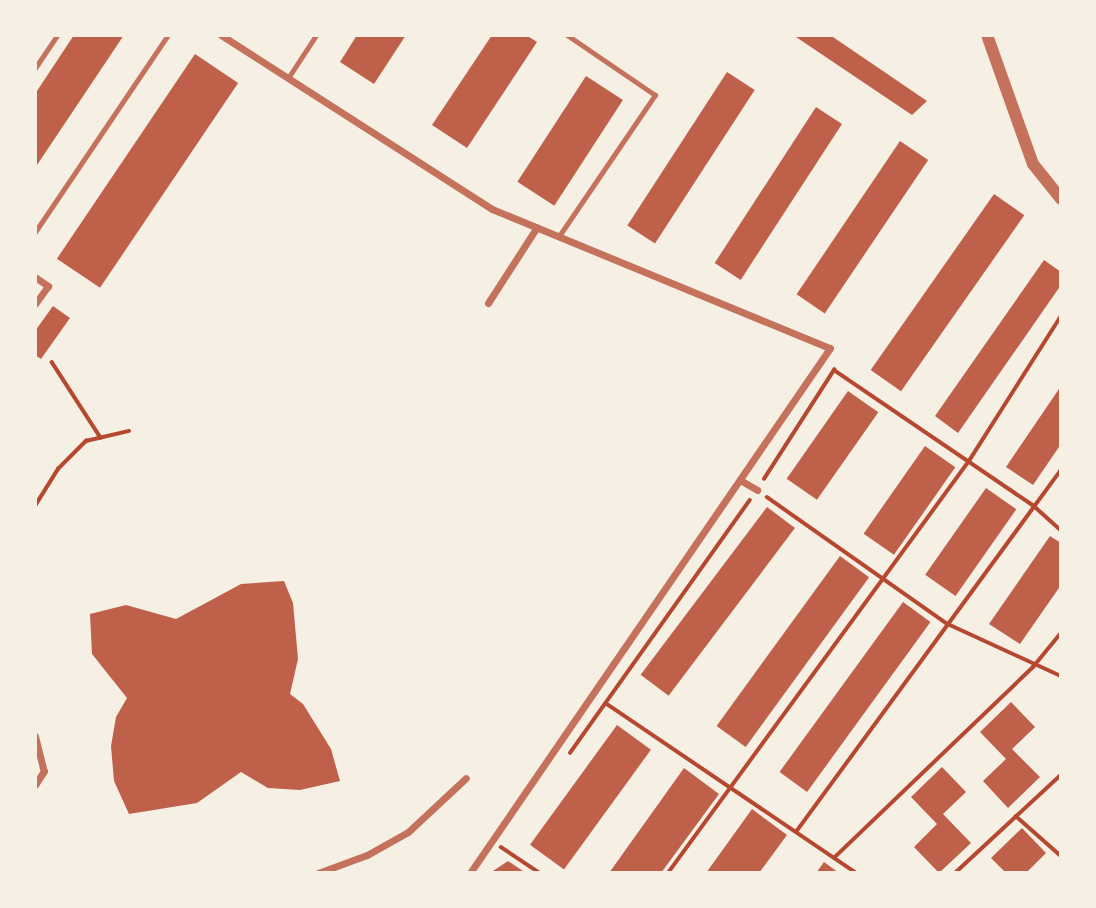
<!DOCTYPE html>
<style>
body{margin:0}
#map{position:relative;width:1096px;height:908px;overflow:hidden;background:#f6efe4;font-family:"PT Sans Narrow",sans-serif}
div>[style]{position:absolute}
.building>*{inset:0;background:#bf614a;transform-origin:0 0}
.path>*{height:3.5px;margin:-1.75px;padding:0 1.75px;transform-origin:1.75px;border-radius:1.75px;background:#b5482f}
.service>*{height:5px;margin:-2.5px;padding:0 2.5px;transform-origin:2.5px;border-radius:2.5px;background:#c5725c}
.minor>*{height:7px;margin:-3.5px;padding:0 3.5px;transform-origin:3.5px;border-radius:3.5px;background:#c5725c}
.tertiary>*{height:12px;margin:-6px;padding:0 6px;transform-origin:6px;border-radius:6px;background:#c5725c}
span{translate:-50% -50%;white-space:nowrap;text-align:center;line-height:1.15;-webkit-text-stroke:6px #f6efe4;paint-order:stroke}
.frame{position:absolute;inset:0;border:37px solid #f6efe4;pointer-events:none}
</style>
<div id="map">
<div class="building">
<div style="clip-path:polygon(74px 35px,124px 35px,35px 168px,35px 94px)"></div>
<div style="clip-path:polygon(357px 35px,406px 35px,374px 84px,340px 62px)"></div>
<div style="clip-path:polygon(492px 35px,526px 35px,537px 42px,467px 148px,432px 125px)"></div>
<div style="clip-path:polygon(793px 35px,830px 35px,927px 101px,912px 115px)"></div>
<div style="left:195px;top:54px;width:52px;height:247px;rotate:34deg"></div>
<div style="left:727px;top:72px;width:33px;height:183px;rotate:33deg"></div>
<div style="left:586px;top:76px;width:44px;height:126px;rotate:33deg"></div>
<div style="left:816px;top:107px;width:31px;height:186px;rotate:33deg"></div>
<div style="left:900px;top:141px;width:34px;height:185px;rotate:34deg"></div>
<div style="left:994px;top:194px;width:37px;height:215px;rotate:35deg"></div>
<div style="clip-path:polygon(1044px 260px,1061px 272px,1061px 285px,958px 433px,935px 416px)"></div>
<div style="clip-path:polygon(53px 306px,70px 318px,41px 359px,35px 355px,35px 331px)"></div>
<div style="clip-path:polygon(1061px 386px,1061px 444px,1033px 485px,1006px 467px)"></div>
<div style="left:848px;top:391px;width:37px;height:107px;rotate:35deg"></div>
<div style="left:925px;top:446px;width:37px;height:107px;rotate:35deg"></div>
<div style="left:986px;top:488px;width:37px;height:106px;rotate:35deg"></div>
<div style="left:767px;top:507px;width:35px;height:210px;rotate:37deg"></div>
<div style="clip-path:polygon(1050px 536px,1061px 543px,1061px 585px,1020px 644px,989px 624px)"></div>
<div style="left:840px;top:556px;width:36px;height:210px;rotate:36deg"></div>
<div style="clip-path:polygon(284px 581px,293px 603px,298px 659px,290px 694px,303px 704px,331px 749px,340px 781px,300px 790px,268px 788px,241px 772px,197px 803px,129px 814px,114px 781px,111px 746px,116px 717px,127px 698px,92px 654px,90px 614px,126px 605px,176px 619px,241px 584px)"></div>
<div style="left:903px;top:602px;width:34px;height:210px;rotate:36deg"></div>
<div style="clip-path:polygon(1011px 702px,1035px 727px,1012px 749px,1040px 777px,1008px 808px,983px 781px,1006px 759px,980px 732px)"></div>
<div style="left:617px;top:725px;width:42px;height:148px;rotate:36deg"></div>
<div style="clip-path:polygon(942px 767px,966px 792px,943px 814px,971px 843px,939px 873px,914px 847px,937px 824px,911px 797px)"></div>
<div style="clip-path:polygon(684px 768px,719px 794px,661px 873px,609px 873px)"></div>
<div style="clip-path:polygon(752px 809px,787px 835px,759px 873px,706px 873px)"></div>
<div style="clip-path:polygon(1022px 828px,1046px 853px,1026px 873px,1006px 873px,991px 858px)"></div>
<div style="clip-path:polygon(508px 861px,526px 873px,490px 873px)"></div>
<div style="clip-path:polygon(824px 862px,839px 873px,816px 873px)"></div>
</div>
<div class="path">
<div style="left:52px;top:362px;width:90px;rotate:57.2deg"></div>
<div style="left:764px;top:479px;width:130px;rotate:-57.3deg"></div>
<div style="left:834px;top:370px;width:242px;rotate:34.2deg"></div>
<div style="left:1034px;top:506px;width:36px;rotate:42deg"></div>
<div style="left:767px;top:497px;width:221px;rotate:35.1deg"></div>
<div style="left:948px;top:624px;width:124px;rotate:24.7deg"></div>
<div style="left:35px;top:506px;width:44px;rotate:-58.1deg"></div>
<div style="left:58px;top:469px;width:40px;rotate:-45deg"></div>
<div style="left:86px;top:441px;width:44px;rotate:-13.1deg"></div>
<div style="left:607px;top:704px;width:302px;rotate:34.1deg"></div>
<div style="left:570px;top:753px;width:310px;rotate:-54.6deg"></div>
<div style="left:1016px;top:816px;width:60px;rotate:41.6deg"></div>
<div style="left:796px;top:832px;width:449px;rotate:-53.8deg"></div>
<div style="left:501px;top:847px;width:47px;rotate:33.7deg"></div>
<div style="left:834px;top:858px;width:276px;rotate:-43.8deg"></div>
<div style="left:1033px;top:667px;width:44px;rotate:-50.5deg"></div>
<div style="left:668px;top:873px;width:510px;rotate:-53.85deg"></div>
<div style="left:969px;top:461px;width:172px;rotate:-57.6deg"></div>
<div style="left:955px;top:873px;width:144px;rotate:-42.8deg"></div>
</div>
<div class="service">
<div style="left:35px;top:68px;width:40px;rotate:-56deg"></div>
<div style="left:288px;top:78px;width:51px;rotate:-56.9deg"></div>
<div style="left:35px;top:232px;width:238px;rotate:-56deg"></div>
<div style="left:559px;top:236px;width:171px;rotate:-55.8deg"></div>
<div style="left:655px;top:95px;width:107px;rotate:-145.7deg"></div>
</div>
<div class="minor">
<div style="left:221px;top:35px;width:322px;rotate:32.7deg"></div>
<div style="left:492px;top:209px;width:365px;rotate:22.4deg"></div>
<div style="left:830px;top:348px;width:637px;rotate:124.44deg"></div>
<div style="left:35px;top:277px;width:16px;rotate:35deg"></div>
<div style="left:48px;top:286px;width:22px;rotate:126deg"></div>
<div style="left:488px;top:303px;width:90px;rotate:-57.2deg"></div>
<div style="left:740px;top:480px;width:20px;rotate:30deg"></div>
<div style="left:35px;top:736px;width:36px;rotate:76deg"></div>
<div style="left:44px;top:771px;width:17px;rotate:123deg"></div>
<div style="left:318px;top:873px;width:52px;rotate:-20.2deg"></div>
<div style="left:367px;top:855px;width:47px;rotate:-29.3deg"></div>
<div style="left:408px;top:832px;width:79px;rotate:-43deg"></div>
</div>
<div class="tertiary">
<div style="left:987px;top:35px;width:137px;rotate:70.4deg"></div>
<div style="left:1033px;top:164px;width:45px;rotate:51.3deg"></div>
</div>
<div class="frame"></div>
</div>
